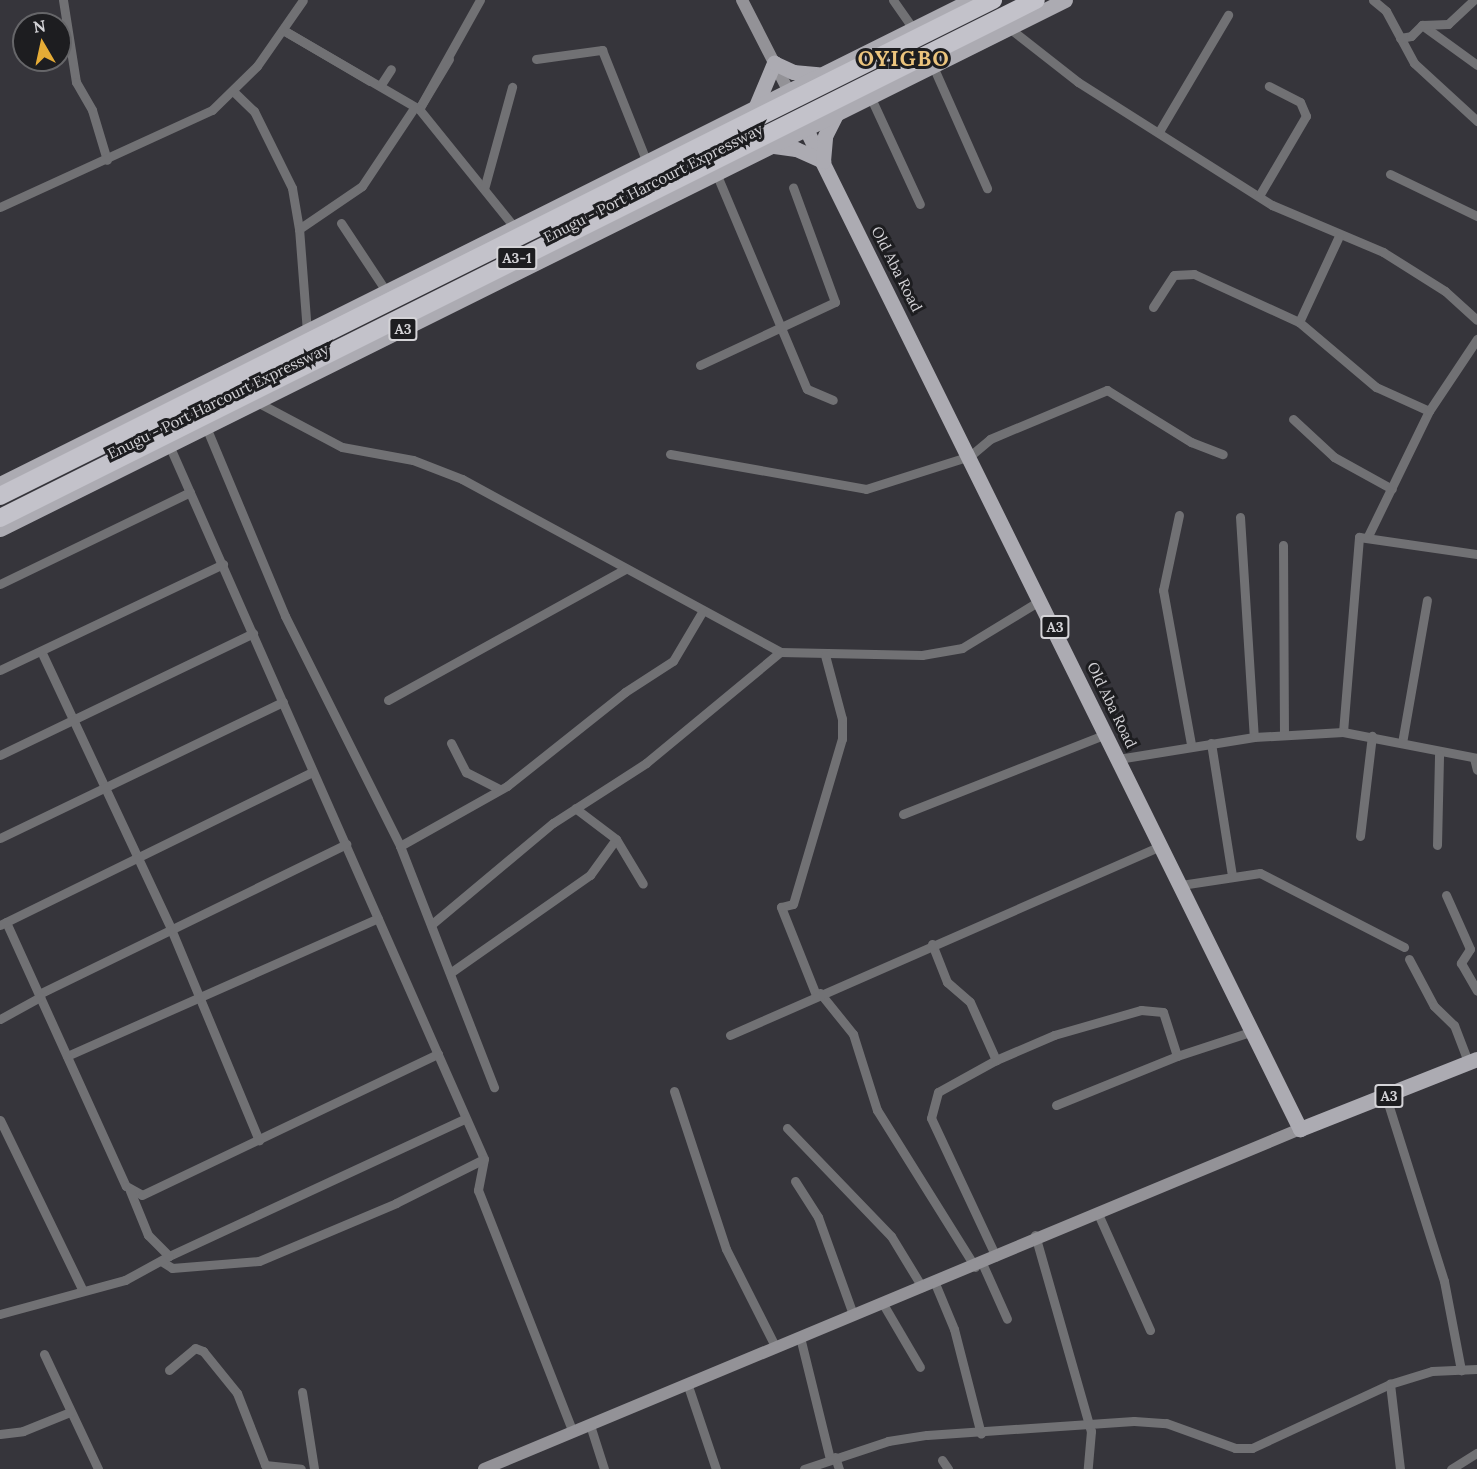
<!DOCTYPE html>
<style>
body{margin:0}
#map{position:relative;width:1477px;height:1469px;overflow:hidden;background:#36353b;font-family:Lora,serif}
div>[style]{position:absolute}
.street>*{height:9px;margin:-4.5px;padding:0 4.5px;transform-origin:4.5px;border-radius:4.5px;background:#717174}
.secondary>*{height:12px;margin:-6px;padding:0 6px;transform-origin:6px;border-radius:6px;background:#939297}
.primary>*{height:15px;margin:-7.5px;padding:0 7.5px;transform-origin:7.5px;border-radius:7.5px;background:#acabb2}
.highway>*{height:18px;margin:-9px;padding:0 9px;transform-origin:9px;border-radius:9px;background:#c3c2ca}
span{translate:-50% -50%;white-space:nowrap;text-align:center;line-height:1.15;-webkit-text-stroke:6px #1d1d20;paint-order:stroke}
.shield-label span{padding:2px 4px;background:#1d1d20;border:2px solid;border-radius:4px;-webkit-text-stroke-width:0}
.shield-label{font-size:14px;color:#d4d3d7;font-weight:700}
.street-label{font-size:15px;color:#d4d3d7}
.district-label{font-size:21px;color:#ecc47d;font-weight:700;letter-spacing:1.5px}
.north{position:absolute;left:12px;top:12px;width:60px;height:60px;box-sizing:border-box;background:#1d1d20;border:2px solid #666669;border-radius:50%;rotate:351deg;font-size:16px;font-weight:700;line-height:24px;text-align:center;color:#d4d3d7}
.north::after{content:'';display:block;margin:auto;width:21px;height:27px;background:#e6ac36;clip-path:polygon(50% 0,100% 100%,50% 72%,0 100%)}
</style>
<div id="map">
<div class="street">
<div style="left:63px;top:0;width:83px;rotate:81deg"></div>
<div style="left:76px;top:82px;width:32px;rotate:60deg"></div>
<div style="left:92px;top:110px;width:52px;rotate:73.3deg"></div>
<div style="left:893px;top:0;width:35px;rotate:55deg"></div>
<div style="left:1373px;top:0;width:17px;rotate:40deg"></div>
<div style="left:1386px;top:11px;width:59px;rotate:61.7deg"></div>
<div style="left:1414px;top:63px;width:86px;rotate:42.6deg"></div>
<div style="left:1422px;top:25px;width:68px;rotate:36deg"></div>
<div style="left:1009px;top:28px;width:88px;rotate:38deg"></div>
<div style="left:1078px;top:82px;width:230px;rotate:32.4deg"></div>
<div style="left:1272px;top:205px;width:121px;rotate:22.9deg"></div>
<div style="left:1383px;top:252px;width:73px;rotate:32.2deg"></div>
<div style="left:1445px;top:291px;width:43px;rotate:42.2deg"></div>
<div style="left:1400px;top:38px;width:11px;rotate:-10deg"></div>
<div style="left:1411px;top:36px;width:16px;rotate:-45deg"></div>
<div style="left:1422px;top:25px;width:26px;rotate:-2deg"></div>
<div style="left:1448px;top:24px;width:35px;rotate:-43deg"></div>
<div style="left:449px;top:59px;width:58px;rotate:121deg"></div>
<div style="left:419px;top:109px;width:125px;rotate:-60.8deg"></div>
<div style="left:536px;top:59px;width:67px;rotate:-7.8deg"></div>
<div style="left:602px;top:50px;width:118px;rotate:68.2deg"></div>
<div style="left:932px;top:64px;width:136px;rotate:66.1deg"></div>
<div style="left:370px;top:81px;width:101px;rotate:-149.6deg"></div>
<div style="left:283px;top:30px;width:157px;rotate:30.2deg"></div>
<div style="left:419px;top:109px;width:153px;rotate:51.1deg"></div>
<div style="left:380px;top:86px;width:20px;rotate:-57deg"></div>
<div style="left:234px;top:92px;width:28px;rotate:44deg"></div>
<div style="left:254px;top:111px;width:86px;rotate:63.7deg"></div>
<div style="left:292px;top:188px;width:42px;rotate:80.3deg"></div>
<div style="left:870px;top:96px;width:119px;rotate:65.2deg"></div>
<div style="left:1160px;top:130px;width:134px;rotate:-59.4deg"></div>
<div style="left:716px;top:173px;width:234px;rotate:67.2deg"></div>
<div style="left:807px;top:389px;width:28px;rotate:23deg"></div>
<div style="left:1390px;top:174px;width:97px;rotate:25.8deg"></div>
<div style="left:484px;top:189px;width:106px;rotate:-74.6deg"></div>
<div style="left:1259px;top:196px;width:93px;rotate:-59.6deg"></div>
<div style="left:1306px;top:116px;width:15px;rotate:-113deg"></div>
<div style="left:1300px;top:102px;width:35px;rotate:-153deg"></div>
<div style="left:0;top:207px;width:233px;rotate:-24.6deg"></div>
<div style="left:212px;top:110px;width:63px;rotate:-44.4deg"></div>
<div style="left:257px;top:66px;width:80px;rotate:-55.1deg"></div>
<div style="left:341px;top:223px;width:82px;rotate:56.5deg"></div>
<div style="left:1339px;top:236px;width:95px;rotate:114.9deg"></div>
<div style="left:1299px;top:322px;width:101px;rotate:40.2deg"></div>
<div style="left:1376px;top:387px;width:58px;rotate:24.4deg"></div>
<div style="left:1153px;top:307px;width:38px;rotate:-57deg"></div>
<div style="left:1174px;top:275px;width:20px;rotate:-3deg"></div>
<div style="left:1194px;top:274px;width:115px;rotate:24.6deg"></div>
<div style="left:307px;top:332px;width:103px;rotate:-94.4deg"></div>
<div style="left:299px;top:229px;width:76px;rotate:-34.3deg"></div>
<div style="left:362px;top:186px;width:94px;rotate:-56.3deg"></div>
<div style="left:700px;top:365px;width:149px;rotate:-25deg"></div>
<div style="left:835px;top:302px;width:122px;rotate:-110.1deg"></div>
<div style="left:257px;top:402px;width:96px;rotate:27.9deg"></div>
<div style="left:342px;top:447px;width:72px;rotate:10.4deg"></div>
<div style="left:413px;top:460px;width:53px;rotate:21.2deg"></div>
<div style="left:462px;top:479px;width:362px;rotate:28.5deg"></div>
<div style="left:780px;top:652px;width:142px;rotate:1.2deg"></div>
<div style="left:922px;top:655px;width:41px;rotate:-9.9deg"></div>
<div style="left:962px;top:648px;width:92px;rotate:-31.3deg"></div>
<div style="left:1293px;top:419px;width:56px;rotate:42.8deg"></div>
<div style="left:1334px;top:457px;width:66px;rotate:28.9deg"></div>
<div style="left:206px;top:427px;width:205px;rotate:67.3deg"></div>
<div style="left:285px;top:616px;width:257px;rotate:63.4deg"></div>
<div style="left:400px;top:846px;width:259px;rotate:68.7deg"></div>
<div style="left:169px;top:445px;width:780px;rotate:66.19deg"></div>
<div style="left:484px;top:1159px;width:32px;rotate:101deg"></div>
<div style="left:478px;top:1190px;width:260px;rotate:68.6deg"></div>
<div style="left:670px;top:454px;width:199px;rotate:10.1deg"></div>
<div style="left:866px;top:489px;width:109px;rotate:-17.6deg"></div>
<div style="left:970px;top:456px;width:26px;rotate:-40deg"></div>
<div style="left:990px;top:439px;width:127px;rotate:-22.7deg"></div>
<div style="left:1107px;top:390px;width:99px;rotate:31.8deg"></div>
<div style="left:1191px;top:442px;width:34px;rotate:21deg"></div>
<div style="left:1179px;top:515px;width:77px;rotate:102deg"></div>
<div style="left:1163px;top:590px;width:157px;rotate:79.7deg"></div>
<div style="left:1240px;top:517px;width:220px;rotate:86.4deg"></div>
<div style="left:1368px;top:536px;width:139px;rotate:-64deg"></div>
<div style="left:1429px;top:411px;width:87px;rotate:-56.3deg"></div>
<div style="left:1283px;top:545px;width:189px;rotate:89.7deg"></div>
<div style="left:0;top:584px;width:211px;rotate:-25.8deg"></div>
<div style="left:41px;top:651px;width:307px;rotate:64.9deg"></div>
<div style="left:171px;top:929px;width:229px;rotate:67.4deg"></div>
<div style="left:0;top:670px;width:247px;rotate:-25.4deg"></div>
<div style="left:388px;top:700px;width:271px;rotate:-28.9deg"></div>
<div style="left:1343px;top:732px;width:196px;rotate:-85.3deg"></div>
<div style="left:1359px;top:537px;width:119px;rotate:8.2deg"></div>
<div style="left:451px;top:743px;width:33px;rotate:63deg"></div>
<div style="left:466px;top:772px;width:38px;rotate:27deg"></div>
<div style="left:1211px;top:743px;width:135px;rotate:81deg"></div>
<div style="left:1402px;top:743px;width:145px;rotate:-80.1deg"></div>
<div style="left:0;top:755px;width:281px;rotate:-25.7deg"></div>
<div style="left:1474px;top:758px;width:12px;rotate:76deg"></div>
<div style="left:1118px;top:759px;width:138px;rotate:-9.2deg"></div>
<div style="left:1254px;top:737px;width:89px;rotate:-3.2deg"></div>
<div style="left:1343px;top:732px;width:136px;rotate:11deg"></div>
<div style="left:903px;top:814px;width:218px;rotate:-21.5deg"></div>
<div style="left:1360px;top:836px;width:101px;rotate:-83.2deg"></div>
<div style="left:0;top:838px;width:314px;rotate:-25.7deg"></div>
<div style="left:616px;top:839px;width:52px;rotate:59deg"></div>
<div style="left:1437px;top:845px;width:91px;rotate:-88.7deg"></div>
<div style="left:400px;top:846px;width:123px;rotate:-29.3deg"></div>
<div style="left:507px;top:786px;width:151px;rotate:-38.5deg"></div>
<div style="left:625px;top:692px;width:57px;rotate:-32.9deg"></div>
<div style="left:673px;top:661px;width:57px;rotate:-59.4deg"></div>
<div style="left:1181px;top:885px;width:80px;rotate:-8.6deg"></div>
<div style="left:1260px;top:873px;width:162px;rotate:27.2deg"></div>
<div style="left:1446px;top:895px;width:59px;rotate:66deg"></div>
<div style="left:1470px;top:949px;width:17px;rotate:123deg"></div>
<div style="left:1461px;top:963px;width:32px;rotate:60deg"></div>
<div style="left:6px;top:922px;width:290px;rotate:65.6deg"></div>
<div style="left:126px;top:1186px;width:18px;rotate:29deg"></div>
<div style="left:142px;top:1195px;width:328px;rotate:-25.5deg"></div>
<div style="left:432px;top:924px;width:158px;rotate:-39.9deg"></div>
<div style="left:553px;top:823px;width:111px;rotate:-32.8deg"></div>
<div style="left:646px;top:763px;width:174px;rotate:-39.6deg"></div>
<div style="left:0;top:925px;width:348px;rotate:-26.1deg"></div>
<div style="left:932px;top:944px;width:41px;rotate:68.5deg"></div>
<div style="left:947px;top:982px;width:30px;rotate:41deg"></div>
<div style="left:970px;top:1002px;width:64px;rotate:65.9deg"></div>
<div style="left:996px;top:1060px;width:66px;rotate:151.1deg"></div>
<div style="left:938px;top:1092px;width:27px;rotate:105deg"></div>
<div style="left:931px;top:1118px;width:153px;rotate:64.9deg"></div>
<div style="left:1409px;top:959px;width:53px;rotate:62deg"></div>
<div style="left:1434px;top:1006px;width:28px;rotate:44deg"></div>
<div style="left:1454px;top:1025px;width:40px;rotate:69deg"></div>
<div style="left:450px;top:973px;width:171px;rotate:-35deg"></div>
<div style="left:590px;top:875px;width:44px;rotate:-54.2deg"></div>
<div style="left:616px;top:839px;width:51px;rotate:-142.9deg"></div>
<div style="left:820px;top:993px;width:53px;rotate:51.2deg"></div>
<div style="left:853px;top:1034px;width:80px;rotate:72.5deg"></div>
<div style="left:877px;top:1110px;width:185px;rotate:58deg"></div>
<div style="left:39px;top:994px;width:342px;rotate:-26deg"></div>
<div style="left:816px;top:995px;width:95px;rotate:-111.7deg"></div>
<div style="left:781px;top:907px;width:12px;rotate:-14deg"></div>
<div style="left:793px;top:904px;width:172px;rotate:-73.5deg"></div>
<div style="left:842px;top:739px;width:20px;rotate:-90deg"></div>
<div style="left:842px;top:719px;width:66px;rotate:-104.9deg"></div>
<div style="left:0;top:1019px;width:46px;rotate:-28.8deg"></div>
<div style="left:730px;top:1035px;width:471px;rotate:-23.7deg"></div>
<div style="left:67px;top:1056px;width:340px;rotate:-23.9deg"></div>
<div style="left:996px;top:1060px;width:63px;rotate:-23.3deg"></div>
<div style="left:1054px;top:1035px;width:91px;rotate:-16deg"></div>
<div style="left:1141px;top:1010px;width:22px;rotate:5deg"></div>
<div style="left:1163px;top:1012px;width:46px;rotate:72.3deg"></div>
<div style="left:1177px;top:1056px;width:77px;rotate:-18.2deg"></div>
<div style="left:674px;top:1091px;width:166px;rotate:71.8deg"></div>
<div style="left:726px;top:1249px;width:109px;rotate:63.2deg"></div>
<div style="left:1386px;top:1097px;width:193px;rotate:72.5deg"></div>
<div style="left:1444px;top:1281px;width:91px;rotate:79.2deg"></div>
<div style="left:1056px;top:1105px;width:131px;rotate:-22deg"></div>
<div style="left:0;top:1120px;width:190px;rotate:64.1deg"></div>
<div style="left:787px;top:1128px;width:150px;rotate:46.1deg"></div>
<div style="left:891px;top:1236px;width:60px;rotate:58.7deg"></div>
<div style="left:795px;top:1181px;width:43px;rotate:57.4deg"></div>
<div style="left:818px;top:1217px;width:103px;rotate:70.2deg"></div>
<div style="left:1099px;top:1216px;width:125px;rotate:65.9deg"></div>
<div style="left:1035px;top:1235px;width:204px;rotate:74.1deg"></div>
<div style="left:1091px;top:1431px;width:38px;rotate:95deg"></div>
<div style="left:169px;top:1256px;width:327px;rotate:-24.9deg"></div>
<div style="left:161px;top:1261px;width:13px;rotate:32deg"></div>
<div style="left:172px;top:1268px;width:87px;rotate:-4.6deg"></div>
<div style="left:259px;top:1261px;width:149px;rotate:-22.9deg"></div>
<div style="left:396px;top:1203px;width:98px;rotate:-26.6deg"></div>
<div style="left:982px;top:1263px;width:61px;rotate:65.9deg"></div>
<div style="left:934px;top:1281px;width:52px;rotate:67.4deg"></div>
<div style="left:954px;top:1329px;width:108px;rotate:75.6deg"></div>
<div style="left:883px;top:1304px;width:73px;rotate:59.6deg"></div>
<div style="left:0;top:1314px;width:130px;rotate:-15.2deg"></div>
<div style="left:125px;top:1280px;width:50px;rotate:-28.6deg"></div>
<div style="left:169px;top:1256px;width:30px;rotate:-135deg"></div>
<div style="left:148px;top:1235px;width:48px;rotate:-112.2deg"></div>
<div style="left:800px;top:1337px;width:126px;rotate:76.2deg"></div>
<div style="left:44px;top:1354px;width:127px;rotate:64.8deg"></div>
<div style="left:169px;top:1370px;width:34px;rotate:-40deg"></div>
<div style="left:195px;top:1348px;width:9px;rotate:21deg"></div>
<div style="left:203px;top:1351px;width:54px;rotate:51deg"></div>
<div style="left:237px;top:1393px;width:77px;rotate:68.7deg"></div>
<div style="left:265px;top:1465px;width:36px;rotate:6deg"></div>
<div style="left:687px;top:1383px;width:91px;rotate:71.4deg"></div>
<div style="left:302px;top:1392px;width:78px;rotate:81.1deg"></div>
<div style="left:590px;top:1425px;width:46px;rotate:72.3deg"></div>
<div style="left:0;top:1434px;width:23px;rotate:-7deg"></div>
<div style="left:23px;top:1431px;width:51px;rotate:-22deg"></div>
<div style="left:835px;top:1457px;width:13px;rotate:72deg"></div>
<div style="left:942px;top:1460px;width:11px;rotate:56deg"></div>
<div style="left:804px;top:1469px;width:89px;rotate:-18.4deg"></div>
<div style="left:888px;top:1441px;width:39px;rotate:-9deg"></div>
<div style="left:927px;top:1435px;width:207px;rotate:-3.9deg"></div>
<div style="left:1134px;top:1421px;width:32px;rotate:4deg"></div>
<div style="left:1166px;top:1423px;width:73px;rotate:19.9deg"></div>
<div style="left:1235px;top:1448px;width:17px"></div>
<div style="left:1252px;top:1448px;width:152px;rotate:-24.9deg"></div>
<div style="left:1400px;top:1469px;width:86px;rotate:-96.7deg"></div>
<div style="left:1390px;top:1384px;width:44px;rotate:-17.2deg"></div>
<div style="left:1432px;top:1371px;width:45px;rotate:-2.5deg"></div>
<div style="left:1451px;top:1469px;width:31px;rotate:-32deg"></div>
</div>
<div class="secondary">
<div style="left:742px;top:0;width:101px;rotate:62.9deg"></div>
<div style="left:484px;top:1469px;width:884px;rotate:-22.62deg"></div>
</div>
<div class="primary">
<div style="left:756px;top:106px;width:47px;rotate:-67.3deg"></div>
<div style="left:774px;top:63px;width:21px;rotate:25deg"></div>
<div style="left:793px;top:72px;width:25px;rotate:5deg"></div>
<div style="left:805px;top:127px;width:1118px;rotate:63.71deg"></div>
<div style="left:1300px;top:1129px;width:190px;rotate:-21.6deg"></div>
<div style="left:767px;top:145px;width:29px;rotate:8deg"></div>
<div style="left:796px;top:149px;width:30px;rotate:24deg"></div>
<div style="left:823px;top:161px;width:25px;rotate:-85deg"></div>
<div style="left:825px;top:136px;width:29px;rotate:-63deg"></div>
<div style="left:0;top:484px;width:1085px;rotate:-26.49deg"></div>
<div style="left:0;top:529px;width:1189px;rotate:-26.41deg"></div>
</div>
<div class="highway">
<div style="left:0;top:496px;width:1110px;rotate:-26.54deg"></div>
<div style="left:0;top:518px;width:1158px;rotate:-26.57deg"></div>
</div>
<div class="shield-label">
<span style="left:517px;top:258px">A3-1</span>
<span style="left:403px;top:329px">A3</span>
<span style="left:1055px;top:627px">A3</span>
<span style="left:1389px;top:1096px">A3</span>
</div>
<div class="street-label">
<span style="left:653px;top:183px;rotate:-27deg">Enugu - Port Harcourt Expressway</span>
<span style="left:897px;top:269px;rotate:63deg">Old Aba Road</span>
<span style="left:218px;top:401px;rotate:-26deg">Enugu - Port Harcourt Expressway</span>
<span style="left:1112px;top:705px;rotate:64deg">Old Aba Road</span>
</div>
<div class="district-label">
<span style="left:904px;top:59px">OYIGBO</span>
</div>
<div class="north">N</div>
</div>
